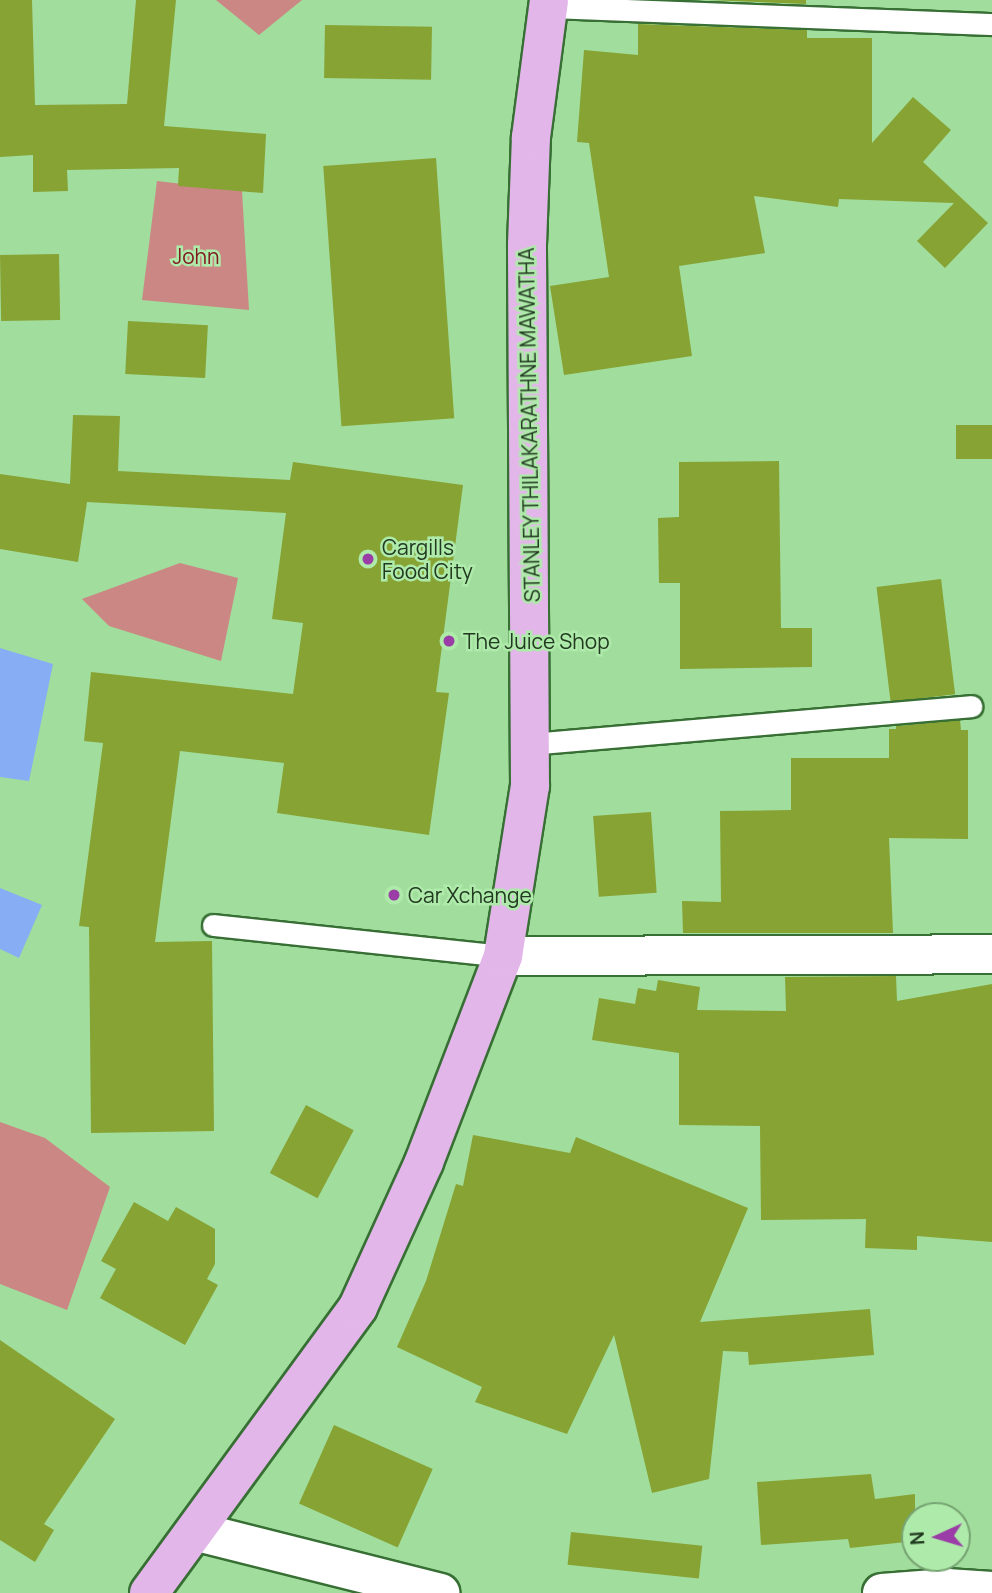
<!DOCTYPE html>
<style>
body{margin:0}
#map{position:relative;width:992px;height:1593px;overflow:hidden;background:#a1dd9c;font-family:Manrope,sans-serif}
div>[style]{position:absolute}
.green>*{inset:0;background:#cb8784}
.water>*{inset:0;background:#87adf5}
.building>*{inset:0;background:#87a334;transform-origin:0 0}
.roads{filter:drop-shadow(2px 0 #376f34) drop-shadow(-2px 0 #376f34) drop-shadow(0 2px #376f34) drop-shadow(0 -2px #376f34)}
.lane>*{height:21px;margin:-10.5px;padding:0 10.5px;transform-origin:10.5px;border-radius:10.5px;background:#fff}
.street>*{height:38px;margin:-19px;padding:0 19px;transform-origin:19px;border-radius:19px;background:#fff}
.primary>*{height:38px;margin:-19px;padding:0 19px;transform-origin:19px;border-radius:19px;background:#e3b6ea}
.dots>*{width:19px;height:19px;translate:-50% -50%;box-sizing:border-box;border:4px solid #aeeaa9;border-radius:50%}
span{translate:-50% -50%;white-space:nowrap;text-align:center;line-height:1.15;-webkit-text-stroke:5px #aeeaa9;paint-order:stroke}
.park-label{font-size:21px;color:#801a22}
.street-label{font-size:21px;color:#213920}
.poi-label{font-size:21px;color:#213920}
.left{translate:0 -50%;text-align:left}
.north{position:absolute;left:901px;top:1502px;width:70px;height:70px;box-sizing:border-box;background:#aeeaa9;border:2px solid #76a372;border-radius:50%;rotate:266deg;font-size:19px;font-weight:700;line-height:28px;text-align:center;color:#213920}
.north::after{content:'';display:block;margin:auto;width:24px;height:32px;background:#9a3da7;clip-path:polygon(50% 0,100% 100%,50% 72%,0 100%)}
</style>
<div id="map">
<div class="green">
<div style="clip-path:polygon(216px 0,302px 0,259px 35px)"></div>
<div style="clip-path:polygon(157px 181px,242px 191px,249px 310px,142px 300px)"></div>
<div style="clip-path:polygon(180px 563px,238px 578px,221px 661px,109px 626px,82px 599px)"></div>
<div style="clip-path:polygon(0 1122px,45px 1138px,110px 1187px,67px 1310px,0 1284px)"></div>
</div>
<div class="water">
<div style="clip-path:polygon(0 648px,53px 664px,29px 781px,0 777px)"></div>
<div style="clip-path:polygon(0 888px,42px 905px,19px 958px,0 949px)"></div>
</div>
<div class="building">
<div style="clip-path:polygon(0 0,32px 0,35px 105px,127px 104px,136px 0,176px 0,164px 126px,266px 134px,263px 193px,178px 186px,179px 168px,67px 170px,68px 191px,33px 192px,33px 155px,0 157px)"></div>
<div style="clip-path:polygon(708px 0,806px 0,806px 4px)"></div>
<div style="clip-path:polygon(638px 24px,807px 30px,807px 38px,872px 38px,872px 143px,913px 97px,951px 130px,923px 162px,988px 223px,945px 268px,917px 241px,954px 203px,839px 199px,838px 207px,754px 196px,765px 253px,679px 266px,692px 356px,564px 375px,550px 286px,609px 277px,589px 143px,577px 142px,584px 50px,638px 55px)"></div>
<div style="left:325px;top:25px;width:107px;height:53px;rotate:1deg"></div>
<div style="left:436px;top:158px;width:261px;height:113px;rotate:86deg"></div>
<div style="left:59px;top:254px;width:66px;height:59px;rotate:89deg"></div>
<div style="left:128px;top:321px;width:80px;height:53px;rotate:3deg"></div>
<div style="clip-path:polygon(73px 415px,120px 416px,118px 471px,290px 480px,293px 462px,463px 485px,436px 692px,449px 693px,429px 835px,277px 813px,284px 763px,180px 751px,155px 942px,212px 941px,214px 1131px,91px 1133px,89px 927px,79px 926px,103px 743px,84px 741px,91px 672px,293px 694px,303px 623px,272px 619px,286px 513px,87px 502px,78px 562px,0 549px,0 474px,70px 484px)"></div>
<div style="left:992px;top:425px;width:34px;height:36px;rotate:90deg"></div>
<div style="clip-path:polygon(779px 461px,781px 628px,812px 628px,812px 667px,680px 669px,680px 583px,659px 583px,658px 518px,679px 517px,679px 462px)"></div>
<div style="left:941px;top:579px;width:116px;height:65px;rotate:83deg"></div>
<div style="clip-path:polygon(960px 720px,961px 730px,968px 730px,968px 839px,889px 838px,893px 933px,683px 933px,682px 901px,721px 902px,720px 811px,791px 810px,791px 758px,889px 758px,889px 729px,896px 729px,896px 726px)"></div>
<div style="left:651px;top:812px;width:81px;height:58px;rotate:86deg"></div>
<div style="clip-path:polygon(896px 976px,897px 1001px,992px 984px,992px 1242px,917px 1236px,917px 1250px,865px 1248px,866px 1219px,761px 1220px,760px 1126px,679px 1125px,679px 1053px,592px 1040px,599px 998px,635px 1004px,638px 988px,656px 991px,658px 980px,700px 987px,697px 1010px,786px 1011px,785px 977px)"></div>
<div style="left:306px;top:1105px;width:54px;height:77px;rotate:28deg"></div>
<div style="clip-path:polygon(473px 1135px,570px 1153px,576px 1137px,748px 1208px,700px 1322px,870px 1309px,874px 1355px,749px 1365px,748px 1352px,723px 1351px,709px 1479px,652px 1493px,614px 1335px,567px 1434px,475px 1402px,482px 1387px,397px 1347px,426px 1281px,456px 1184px,463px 1186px)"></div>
<div style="clip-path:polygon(134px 1202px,168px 1221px,176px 1207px,215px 1229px,215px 1264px,207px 1279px,218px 1285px,185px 1345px,100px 1298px,116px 1269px,101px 1261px)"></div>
<div style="clip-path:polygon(0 1340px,115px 1419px,44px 1524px,54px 1530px,35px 1562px,0 1540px)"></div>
<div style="left:334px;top:1425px;width:108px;height:86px;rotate:24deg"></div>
<div style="clip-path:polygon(871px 1474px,875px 1499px,915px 1494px,915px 1541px,850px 1548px,848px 1539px,761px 1545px,757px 1482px)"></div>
<div style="left:571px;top:1532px;width:132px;height:33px;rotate:6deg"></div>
</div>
<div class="roads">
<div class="lane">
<div style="left:548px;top:7px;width:444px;rotate:2.2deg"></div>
<div style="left:530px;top:744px;width:443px;rotate:-4.9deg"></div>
<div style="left:213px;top:925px;width:292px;rotate:6.1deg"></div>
</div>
<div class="street">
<div style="left:503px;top:956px;width:489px;rotate:-0.2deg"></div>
<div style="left:198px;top:1532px;width:250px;rotate:14.1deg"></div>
<div style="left:882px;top:1593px;width:65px;rotate:-4.4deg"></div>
<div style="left:947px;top:1588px;width:45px;rotate:3.8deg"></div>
</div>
<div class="primary">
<div style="left:149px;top:1593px;width:354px;rotate:-53.8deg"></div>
<div style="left:358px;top:1307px;width:159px;rotate:-65.5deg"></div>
<div style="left:424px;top:1162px;width:221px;rotate:-69deg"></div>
<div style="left:503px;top:956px;width:172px;rotate:-81deg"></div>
<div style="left:530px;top:786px;width:541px;rotate:-90.32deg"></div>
<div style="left:527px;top:245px;width:108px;rotate:-87.9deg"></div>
<div style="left:531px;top:137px;width:138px;rotate:-82.5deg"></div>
</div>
</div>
<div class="dots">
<div style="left:368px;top:559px;background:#9a3da7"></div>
<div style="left:449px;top:641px;background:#9a3da7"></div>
<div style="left:394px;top:895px;background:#9a3da7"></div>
</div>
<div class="park-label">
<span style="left:196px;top:256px">John</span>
</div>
<div class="street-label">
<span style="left:529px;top:425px;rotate:-91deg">STANLEY THILAKARATHNE MAWATHA</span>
</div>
<div class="poi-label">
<span class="left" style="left:382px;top:559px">Cargills<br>Food City</span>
<span class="left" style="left:463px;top:641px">The Juice Shop</span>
<span class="left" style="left:408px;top:895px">Car Xchange</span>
</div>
<div class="north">N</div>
</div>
